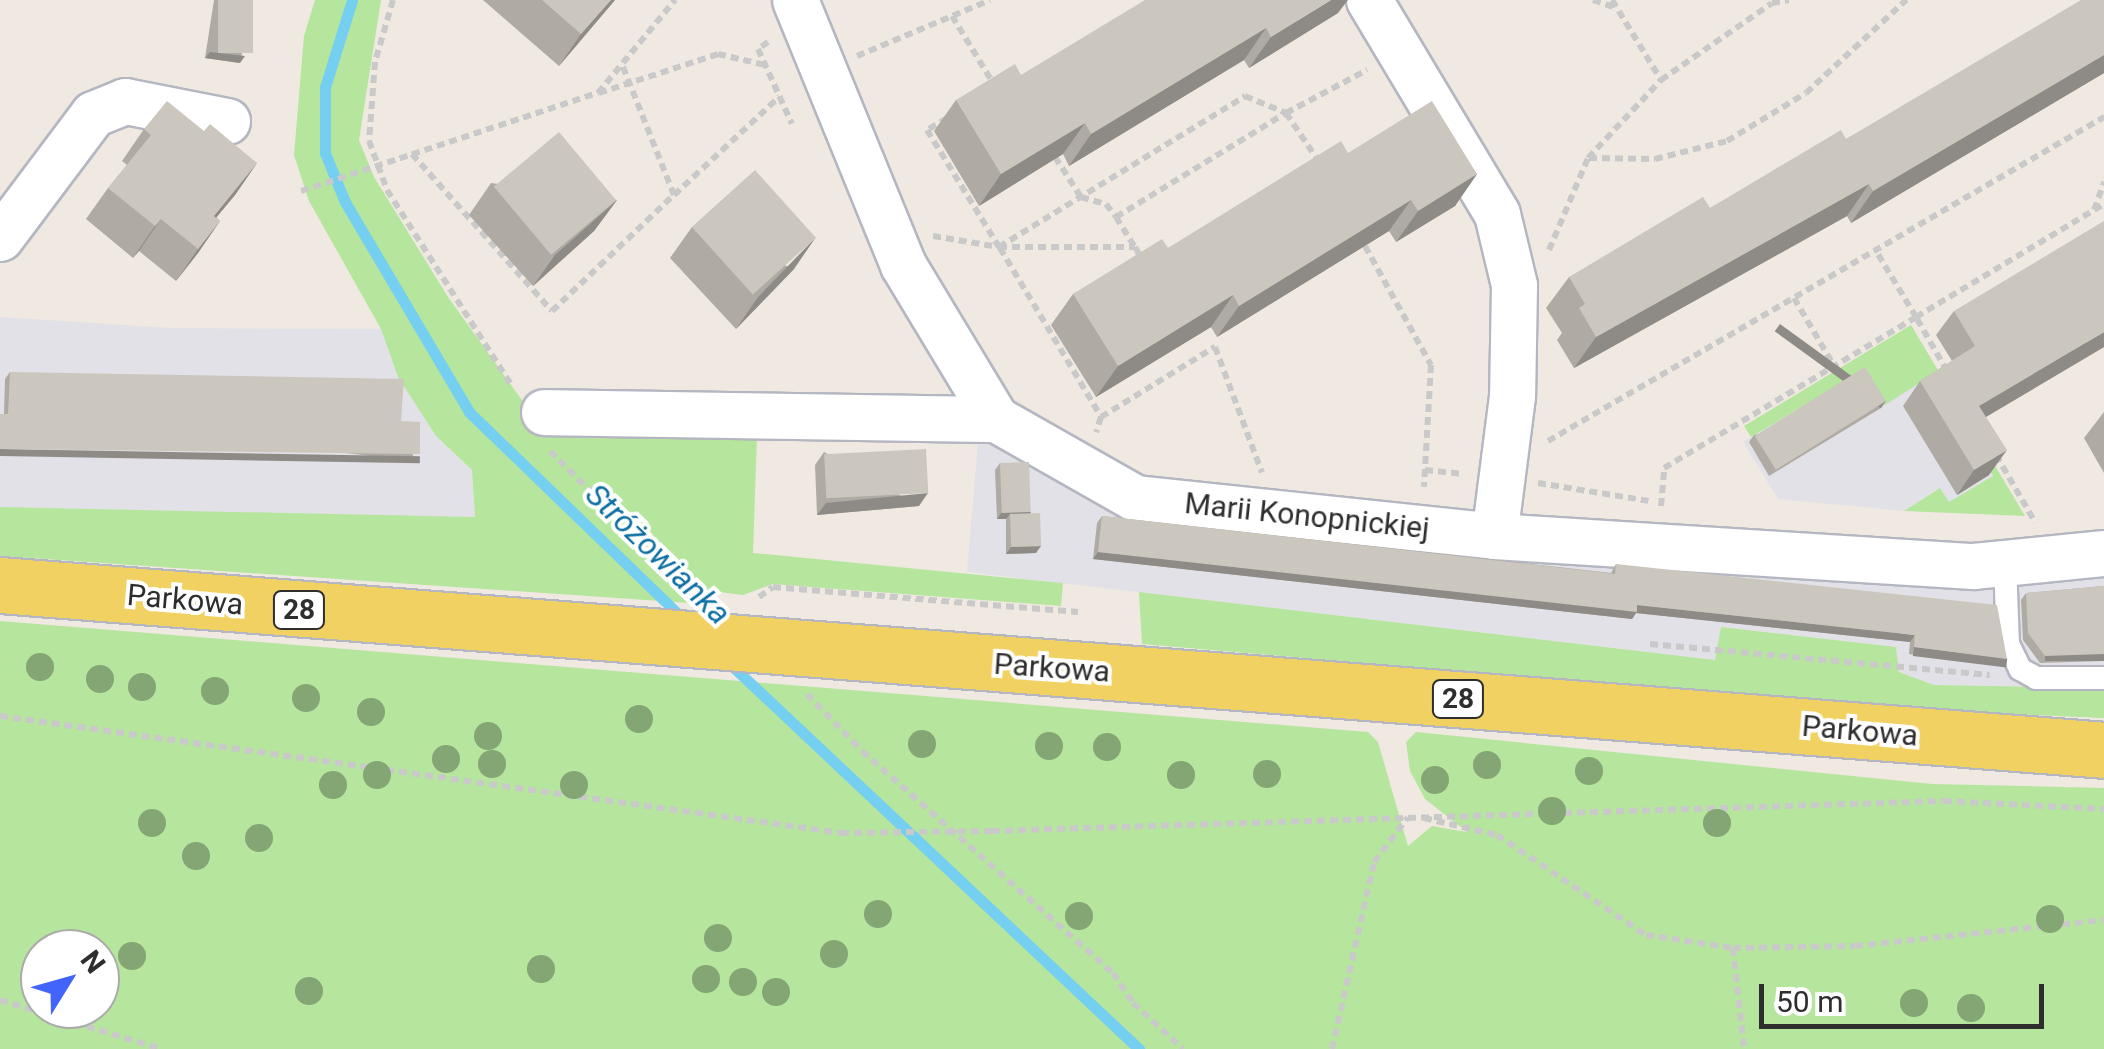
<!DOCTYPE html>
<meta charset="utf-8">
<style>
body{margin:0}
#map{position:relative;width:2104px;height:1049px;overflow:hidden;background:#efe9e1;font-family:Roboto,sans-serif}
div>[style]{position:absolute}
.industrial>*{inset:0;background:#e3e1e8}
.green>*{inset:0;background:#b6e59e}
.stream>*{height:11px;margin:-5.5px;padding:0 5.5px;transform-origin:5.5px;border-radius:5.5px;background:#75cff0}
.path>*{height:6px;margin-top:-3px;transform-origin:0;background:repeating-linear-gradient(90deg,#c9c9c9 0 8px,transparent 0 13px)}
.roads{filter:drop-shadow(2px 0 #b4b7c1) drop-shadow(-2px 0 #b4b7c1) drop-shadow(0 2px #b4b7c1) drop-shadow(0 -2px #b4b7c1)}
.service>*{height:22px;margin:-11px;padding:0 11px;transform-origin:11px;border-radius:11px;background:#fff}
.minor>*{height:45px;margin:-22.5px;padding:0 22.5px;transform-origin:22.5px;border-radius:22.5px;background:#fff}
.primary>*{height:55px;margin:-27.5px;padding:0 27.5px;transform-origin:27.5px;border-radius:27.5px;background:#f2d163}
.path-bridge>*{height:6px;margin-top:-3px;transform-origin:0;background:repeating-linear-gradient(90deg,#c9c9c9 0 8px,transparent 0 13px)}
.trees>*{width:28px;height:28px;margin:-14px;border-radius:50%;background:#84a574}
.wall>*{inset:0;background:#afaba4}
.shaded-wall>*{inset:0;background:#8e8b86;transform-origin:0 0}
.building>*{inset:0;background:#cbc7bf;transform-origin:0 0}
span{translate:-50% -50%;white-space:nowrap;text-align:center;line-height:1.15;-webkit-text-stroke:8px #fff;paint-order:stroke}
.shield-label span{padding:2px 8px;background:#fff;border:2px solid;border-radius:8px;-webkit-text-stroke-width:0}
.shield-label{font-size:28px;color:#2e2e2e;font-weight:700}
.street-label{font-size:30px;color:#2e2e2e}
.water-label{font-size:32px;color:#0d6fa3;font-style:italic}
.north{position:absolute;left:20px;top:929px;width:100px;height:100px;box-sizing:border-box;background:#fff;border:2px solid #ababab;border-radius:50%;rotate:53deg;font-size:28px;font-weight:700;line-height:40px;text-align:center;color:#2e2e2e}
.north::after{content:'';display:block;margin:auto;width:35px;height:45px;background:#4264fb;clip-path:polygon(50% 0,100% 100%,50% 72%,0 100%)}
.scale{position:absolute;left:1759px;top:984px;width:285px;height:45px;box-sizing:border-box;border:5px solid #2e2e2e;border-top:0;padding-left:12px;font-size:30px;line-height:35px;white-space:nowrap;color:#2e2e2e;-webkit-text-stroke:8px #fff;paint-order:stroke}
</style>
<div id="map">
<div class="industrial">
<div style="clip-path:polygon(0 317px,171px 328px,381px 329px,398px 377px,436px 436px,472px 470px,475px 518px,0 507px)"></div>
<div style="clip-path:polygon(1863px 369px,1932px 375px,1993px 476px,1949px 502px,1939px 488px,1904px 511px,1778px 499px,1743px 442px)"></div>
<div style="clip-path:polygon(978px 442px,1023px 448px,1123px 508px,2104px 574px,2104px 688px,1934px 685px,1899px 672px,1896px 647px,1722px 627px,1716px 660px,967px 572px)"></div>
</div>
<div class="green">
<div style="clip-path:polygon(315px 0,381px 0,359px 140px,374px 177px,448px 297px,549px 438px,555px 433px,757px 435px,753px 553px,1063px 583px,1061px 606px,773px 584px,743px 595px,703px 590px,719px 605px,0 556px,0 507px,475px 517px,472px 470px,436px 436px,398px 377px,381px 329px,309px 201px,294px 155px,304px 36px)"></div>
<div style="clip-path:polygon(1911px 325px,2025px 516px,1904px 511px,1940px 488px,1949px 502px,1993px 476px,1932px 375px,1885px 405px,1863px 370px,1751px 437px,1744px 426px)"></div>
<div style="clip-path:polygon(1139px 592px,1715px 660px,1721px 627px,1896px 647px,1899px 672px,1934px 685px,2104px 688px,2104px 718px,1895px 709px,1142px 644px)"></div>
<div style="clip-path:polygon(evenodd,0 621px,1368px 732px,1378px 742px,1408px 846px,1432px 826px,1467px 832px,1425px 799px,1410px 771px,1406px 742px,1416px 732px,1932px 784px,2104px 788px,2104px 1049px,0 1049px,0 621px,40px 949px,100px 949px,100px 1009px,40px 1009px,40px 949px)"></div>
</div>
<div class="stream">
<div style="left:352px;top:0;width:91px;rotate:107.2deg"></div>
<div style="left:325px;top:87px;width:66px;rotate:90deg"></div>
<div style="left:325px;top:153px;width:53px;rotate:67.8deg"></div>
<div style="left:345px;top:202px;width:244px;rotate:59.4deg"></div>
<div style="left:469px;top:412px;width:296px;rotate:44deg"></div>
<div style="left:728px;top:662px;width:565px;rotate:43.28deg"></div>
</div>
<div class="path">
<div style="left:393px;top:0;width:65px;rotate:106.2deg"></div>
<div style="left:375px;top:62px;width:79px;rotate:94.3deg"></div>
<div style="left:369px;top:141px;width:52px;rotate:69.8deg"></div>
<div style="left:387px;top:190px;width:232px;rotate:57.5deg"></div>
<div style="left:1593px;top:0;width:24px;rotate:19deg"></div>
<div style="left:1612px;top:0;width:94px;rotate:58.5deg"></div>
<div style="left:952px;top:16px;width:79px;rotate:58.5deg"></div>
<div style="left:768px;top:42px;width:12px;rotate:145deg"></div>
<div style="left:758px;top:49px;width:82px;rotate:65.6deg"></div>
<div style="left:857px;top:56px;width:144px;rotate:-22.8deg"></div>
<div style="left:599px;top:93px;width:125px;rotate:-18.1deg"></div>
<div style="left:718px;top:54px;width:48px;rotate:13.2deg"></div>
<div style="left:947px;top:118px;width:23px;rotate:149deg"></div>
<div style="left:927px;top:130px;width:137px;rotate:58.4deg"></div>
<div style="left:999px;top:247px;width:136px"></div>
<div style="left:1135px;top:247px;width:16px;rotate:60deg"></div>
<div style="left:412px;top:154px;width:210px;rotate:48.3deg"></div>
<div style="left:552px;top:311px;width:168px;rotate:-43.6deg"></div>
<div style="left:674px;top:195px;width:141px;rotate:-111.7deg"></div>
<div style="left:1055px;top:157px;width:48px;rotate:57deg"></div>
<div style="left:1081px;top:197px;width:26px;rotate:16deg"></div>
<div style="left:1106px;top:204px;width:16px;rotate:52deg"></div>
<div style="left:1116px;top:217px;width:199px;rotate:-31.5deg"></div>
<div style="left:1286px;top:113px;width:59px;rotate:56deg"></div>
<div style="left:1589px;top:158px;width:66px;rotate:0.9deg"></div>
<div style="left:1655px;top:159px;width:74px;rotate:-14deg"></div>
<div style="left:1727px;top:141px;width:92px;rotate:-31.3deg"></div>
<div style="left:1806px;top:93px;width:137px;rotate:-42.9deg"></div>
<div style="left:301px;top:191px;width:313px;rotate:-18.3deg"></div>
<div style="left:598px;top:93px;width:121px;rotate:-50.4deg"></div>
<div style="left:674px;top:195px;width:144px;rotate:-43deg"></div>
<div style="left:2094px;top:210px;width:30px;rotate:-70deg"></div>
<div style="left:1116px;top:217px;width:36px;rotate:58deg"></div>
<div style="left:933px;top:236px;width:67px;rotate:9.5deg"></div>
<div style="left:999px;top:247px;width:289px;rotate:-31.5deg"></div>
<div style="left:1245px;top:96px;width:44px;rotate:22.5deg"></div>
<div style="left:1286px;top:113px;width:92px;rotate:-28deg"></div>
<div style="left:1365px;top:246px;width:136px;rotate:61deg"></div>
<div style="left:1431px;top:365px;width:122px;rotate:93.3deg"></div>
<div style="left:1000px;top:248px;width:197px;rotate:59.1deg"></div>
<div style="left:1101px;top:417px;width:16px;rotate:108deg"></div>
<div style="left:1549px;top:250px;width:100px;rotate:-67deg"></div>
<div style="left:1588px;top:158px;width:107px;rotate:-46.9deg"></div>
<div style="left:1661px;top:80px;width:135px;rotate:-34.7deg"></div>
<div style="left:1772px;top:3px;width:17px;rotate:-10deg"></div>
<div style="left:1794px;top:298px;width:79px;rotate:59.5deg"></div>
<div style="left:1947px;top:371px;width:62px;rotate:-119.9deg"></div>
<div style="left:1916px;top:317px;width:219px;rotate:-31deg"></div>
<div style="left:1101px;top:417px;width:134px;rotate:-31.6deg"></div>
<div style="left:1215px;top:347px;width:134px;rotate:69.5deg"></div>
<div style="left:1548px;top:441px;width:644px;rotate:-30.23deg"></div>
<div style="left:550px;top:451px;width:110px;rotate:45deg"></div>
<div style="left:628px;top:529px;width:97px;rotate:39.6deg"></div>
<div style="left:1996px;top:455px;width:78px;rotate:59.8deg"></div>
<div style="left:1425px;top:470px;width:36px;rotate:6deg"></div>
<div style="left:1538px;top:483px;width:112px;rotate:9.2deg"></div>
<div style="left:1661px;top:506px;width:38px;rotate:-85deg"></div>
<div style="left:1664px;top:468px;width:294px;rotate:-30.9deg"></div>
<div style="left:1916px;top:317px;width:77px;rotate:-121.2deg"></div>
<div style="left:759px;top:597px;width:17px;rotate:-36deg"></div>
<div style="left:773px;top:587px;width:306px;rotate:4.7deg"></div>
<div style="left:1650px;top:644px;width:341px;rotate:5.2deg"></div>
<div style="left:807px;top:694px;width:79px;rotate:46deg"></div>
<div style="left:862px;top:751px;width:335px;rotate:41.5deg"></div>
<div style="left:1113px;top:973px;width:36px;rotate:56deg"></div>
<div style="left:1133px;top:1003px;width:68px;rotate:42.6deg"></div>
<div style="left:0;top:716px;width:849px;rotate:7.92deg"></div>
<div style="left:1424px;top:818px;width:75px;rotate:13.1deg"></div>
<div style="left:1497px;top:835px;width:179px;rotate:33.9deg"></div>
<div style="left:1646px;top:935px;width:88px;rotate:8.5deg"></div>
<div style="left:1733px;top:948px;width:102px;rotate:83.8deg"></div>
<div style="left:992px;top:831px;width:952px;rotate:-1.8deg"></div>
<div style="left:1944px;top:801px;width:160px;rotate:2.9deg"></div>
<div style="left:1733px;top:948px;width:122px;rotate:-0.9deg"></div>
<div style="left:1855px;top:946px;width:250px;rotate:-6deg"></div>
<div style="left:0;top:1000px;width:168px;rotate:16.9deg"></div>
<div style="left:1332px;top:1049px;width:192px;rotate:-77.3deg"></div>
<div style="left:1374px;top:862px;width:56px;rotate:-52.9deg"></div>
</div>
<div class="roads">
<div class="service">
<div style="left:2005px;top:563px;width:81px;rotate:87.9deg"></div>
<div style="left:2008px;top:644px;width:28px;rotate:64deg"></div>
<div style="left:2020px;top:669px;width:18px;rotate:29deg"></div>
<div style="left:2036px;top:678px;width:68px"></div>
</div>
<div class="minor">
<div style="left:795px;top:0;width:286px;rotate:67.8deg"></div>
<div style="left:903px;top:265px;width:180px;rotate:58.9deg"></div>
<div style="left:996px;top:419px;width:160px;rotate:29.6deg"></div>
<div style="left:1135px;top:498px;width:361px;rotate:6deg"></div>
<div style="left:1494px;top:536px;width:480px;rotate:3.6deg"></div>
<div style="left:1973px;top:566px;width:132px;rotate:-5.7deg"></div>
<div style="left:1369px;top:0;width:249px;rotate:59.1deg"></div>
<div style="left:1497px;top:214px;width:73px;rotate:76.5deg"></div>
<div style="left:1514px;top:285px;width:111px;rotate:91deg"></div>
<div style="left:1512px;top:396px;width:141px;rotate:97.3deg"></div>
<div style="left:0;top:238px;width:155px;rotate:-53.1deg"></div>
<div style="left:93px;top:114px;width:35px;rotate:-22deg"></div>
<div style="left:125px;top:101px;width:104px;rotate:11.1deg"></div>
<div style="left:544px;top:412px;width:452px;rotate:0.9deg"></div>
</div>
<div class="primary">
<div style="left:0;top:585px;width:2110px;rotate:4.48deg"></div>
</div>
</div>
<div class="path-bridge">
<div style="left:841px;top:833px;width:151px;rotate:-0.8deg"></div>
</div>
<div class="trees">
<div style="left:40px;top:667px"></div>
<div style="left:100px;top:679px"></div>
<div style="left:142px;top:687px"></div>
<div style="left:215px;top:691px"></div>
<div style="left:306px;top:698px"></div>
<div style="left:371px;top:712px"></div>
<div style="left:639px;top:719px"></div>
<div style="left:488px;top:736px"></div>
<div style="left:922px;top:744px"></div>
<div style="left:1049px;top:746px"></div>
<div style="left:1107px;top:747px"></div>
<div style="left:446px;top:759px"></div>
<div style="left:492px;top:764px"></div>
<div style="left:1487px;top:765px"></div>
<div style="left:1589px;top:771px"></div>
<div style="left:1267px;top:774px"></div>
<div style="left:377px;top:775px"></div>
<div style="left:1181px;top:775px"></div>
<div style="left:1435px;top:780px"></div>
<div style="left:333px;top:785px"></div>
<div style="left:574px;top:785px"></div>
<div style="left:1552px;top:811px"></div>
<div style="left:152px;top:823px"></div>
<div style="left:1717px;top:823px"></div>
<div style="left:259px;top:838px"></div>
<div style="left:196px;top:856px"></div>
<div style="left:878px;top:914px"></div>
<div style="left:1079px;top:916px"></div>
<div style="left:2050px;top:919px"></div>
<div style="left:718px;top:938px"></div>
<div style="left:834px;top:954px"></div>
<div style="left:132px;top:956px"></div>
<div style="left:541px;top:969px"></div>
<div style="left:706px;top:979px"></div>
<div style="left:743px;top:982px"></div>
<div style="left:309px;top:991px"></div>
<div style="left:776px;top:992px"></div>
<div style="left:1914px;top:1003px"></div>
<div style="left:1971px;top:1008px"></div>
</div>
<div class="wall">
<div style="clip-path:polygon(214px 0,253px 0,240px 63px,205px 58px)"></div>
<div style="clip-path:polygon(483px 0,615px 0,559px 66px)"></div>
<div style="clip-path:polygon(2104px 0,2104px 73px,1851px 223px,1847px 216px,1574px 368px,1557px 340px,1562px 333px,1546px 308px,1569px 277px,1710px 208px,1846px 139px)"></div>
<div style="clip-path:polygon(1338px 13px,1249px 68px,1244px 60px,1069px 166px,1063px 154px,979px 206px,934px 131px,956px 100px,1021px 75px)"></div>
<div style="clip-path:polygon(144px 129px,204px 131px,257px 163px,235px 195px,216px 217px,220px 221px,198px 253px,176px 281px,139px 251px,133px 258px,86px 219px,108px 188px,127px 165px,122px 161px)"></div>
<div style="clip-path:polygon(1348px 153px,1477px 174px,1455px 206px,1396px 242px,1389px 231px,1217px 337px,1211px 327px,1096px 397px,1051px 325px,1073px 294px,1168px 248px)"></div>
<div style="clip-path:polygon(491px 183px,617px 200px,594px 231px,533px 286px,469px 215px)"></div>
<div style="clip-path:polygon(692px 227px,794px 269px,736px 329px,670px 258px)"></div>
<div style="clip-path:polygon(1954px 311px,2104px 347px,1986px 417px,1989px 475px,1957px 495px,1903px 406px,1920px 381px,1952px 361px,1936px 335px)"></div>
<div style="clip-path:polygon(10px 372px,401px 421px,415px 461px,4px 414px,5px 379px)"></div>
<div style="clip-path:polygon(1886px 401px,1881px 408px,1769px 476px,1749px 442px,1754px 435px)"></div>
<div style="clip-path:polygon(2104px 412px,2104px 473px,2084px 438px)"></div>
<div style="clip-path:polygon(824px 452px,919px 506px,817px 515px,815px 465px)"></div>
<div style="clip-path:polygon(1000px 463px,1031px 512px,1030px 513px,1036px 553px,1006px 554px,1006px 519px,997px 519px,995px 470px)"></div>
<div style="clip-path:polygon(1102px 516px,1611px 573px,1616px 564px,2007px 659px,2002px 666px,1909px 654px,1910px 642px,1636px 613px,1632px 619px,1093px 559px,1097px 523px)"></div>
<div style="clip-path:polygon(2104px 586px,2104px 661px,2040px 663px,2023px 640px,2021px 600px,2026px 593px)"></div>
</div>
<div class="shaded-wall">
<div style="clip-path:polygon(611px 0,615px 0,559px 66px,581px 34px)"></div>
<div style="clip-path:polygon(1331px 0,1348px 0,1338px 13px,1249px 68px,1271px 37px)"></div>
<div style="clip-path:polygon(1266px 28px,1244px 60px,1069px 166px,1091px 134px)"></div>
<div style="clip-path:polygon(210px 52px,245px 56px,240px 63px,205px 58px)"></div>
<div style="clip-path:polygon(2104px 55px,2104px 73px,1851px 223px,1873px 191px)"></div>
<div style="clip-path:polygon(1085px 123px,1063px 154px,979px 206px,1001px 174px)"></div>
<div style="clip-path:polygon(257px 163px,235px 195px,192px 247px,214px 216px)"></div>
<div style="clip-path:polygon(1477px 174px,1455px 206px,1396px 242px,1418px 211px)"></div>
<div style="clip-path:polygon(1869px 184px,1847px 216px,1574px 368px,1596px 337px)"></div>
<div style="clip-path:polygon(617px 200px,594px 231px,533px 286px,555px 255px)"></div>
<div style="clip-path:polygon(1411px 200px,1389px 231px,1217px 337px,1239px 306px)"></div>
<div style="clip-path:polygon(161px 219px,139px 251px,133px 258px,155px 226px)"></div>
<div style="clip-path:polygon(220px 221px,198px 253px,176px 281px,198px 249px)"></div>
<div style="clip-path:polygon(816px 237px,794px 269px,736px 329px,758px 297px)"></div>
<div style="clip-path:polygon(1233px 295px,1211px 327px,1096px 397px,1118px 366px)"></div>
<div style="clip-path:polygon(2104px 332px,2104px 347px,1962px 431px,1979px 406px)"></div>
<div style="left:1886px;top:401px;width:9px;height:131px;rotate:126deg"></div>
<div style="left:0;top:449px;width:420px;height:7px;rotate:1deg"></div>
<div style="clip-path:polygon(2007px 450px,1989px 475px,1957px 495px,1974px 470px)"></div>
<div style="clip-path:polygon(928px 493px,919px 506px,817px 515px,826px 503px)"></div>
<div style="clip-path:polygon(1002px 512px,1031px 512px,1026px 519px,1010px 514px,1006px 519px,997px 519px)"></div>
<div style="clip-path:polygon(1041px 546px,1036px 553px,1006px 554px,1011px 547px)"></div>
<div style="clip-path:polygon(1098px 552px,1637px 605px,1915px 635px,1910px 642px,1636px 613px,1632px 619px,1093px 559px)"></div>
<div style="left:1914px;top:647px;width:94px;height:9px;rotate:7deg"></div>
<div style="left:2104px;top:654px;width:7px;height:59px;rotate:90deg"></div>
</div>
<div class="building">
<div style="left:218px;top:0;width:35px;height:53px"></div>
<div style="clip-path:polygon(542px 0,611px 0,581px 34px)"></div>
<div style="clip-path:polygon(1145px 0,1331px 0,1271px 37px,1266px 28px,1091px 134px,1085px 123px,1001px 174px,956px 100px,1015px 64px,1021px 75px)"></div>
<div style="clip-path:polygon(2081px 0,2104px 0,2104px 55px,1873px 191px,1869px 184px,1596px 337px,1579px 308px,1585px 304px,1569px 277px,1703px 197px,1710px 208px,1841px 130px,1846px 139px)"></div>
<div style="clip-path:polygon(167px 101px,204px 131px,210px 124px,257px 163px,214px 216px,220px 221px,198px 249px,161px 219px,155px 226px,108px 188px,151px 135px,144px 129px)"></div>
<div style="clip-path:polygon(1432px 101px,1477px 174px,1418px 211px,1411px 200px,1239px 306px,1233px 295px,1118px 366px,1073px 294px,1162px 239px,1168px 248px,1341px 141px,1348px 153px)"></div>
<div style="left:559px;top:132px;width:89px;height:85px;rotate:50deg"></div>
<div style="left:755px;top:170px;width:91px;height:85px;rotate:48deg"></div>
<div style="clip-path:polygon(2104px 221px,2104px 332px,1979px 406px,2007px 450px,1974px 470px,1920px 381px,1975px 346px,1954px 311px)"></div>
<div style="left:1865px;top:367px;width:40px;height:130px;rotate:58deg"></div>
<div style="clip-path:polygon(10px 372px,404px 379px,401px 421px,420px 422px,420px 454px,0 449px,0 414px,8px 414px)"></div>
<div style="left:926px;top:449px;width:44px;height:102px;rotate:87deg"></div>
<div style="left:1029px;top:462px;width:50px;height:29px;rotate:88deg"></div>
<div style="left:1040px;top:513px;width:33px;height:30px;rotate:88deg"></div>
<div style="clip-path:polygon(1102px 516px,1615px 574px,1616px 564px,1997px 605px,2007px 659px,1914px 647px,1915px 635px,1637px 605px,1637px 612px,1098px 552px)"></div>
<div style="clip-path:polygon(2104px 586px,2104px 654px,2045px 656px,2028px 633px,2026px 593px)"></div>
</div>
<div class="shield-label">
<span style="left:299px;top:610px">28</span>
<span style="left:1458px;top:699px">28</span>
</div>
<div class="street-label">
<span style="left:1307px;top:516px;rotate:6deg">Marii Konopnickiej</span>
<span style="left:185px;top:600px;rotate:5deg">Parkowa</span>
<span style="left:1052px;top:668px;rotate:4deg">Parkowa</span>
<span style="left:1860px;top:731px;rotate:5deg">Parkowa</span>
</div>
<div class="water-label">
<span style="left:658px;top:554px;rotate:44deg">Stróżowianka</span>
</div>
<div class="north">N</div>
<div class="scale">50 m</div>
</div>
